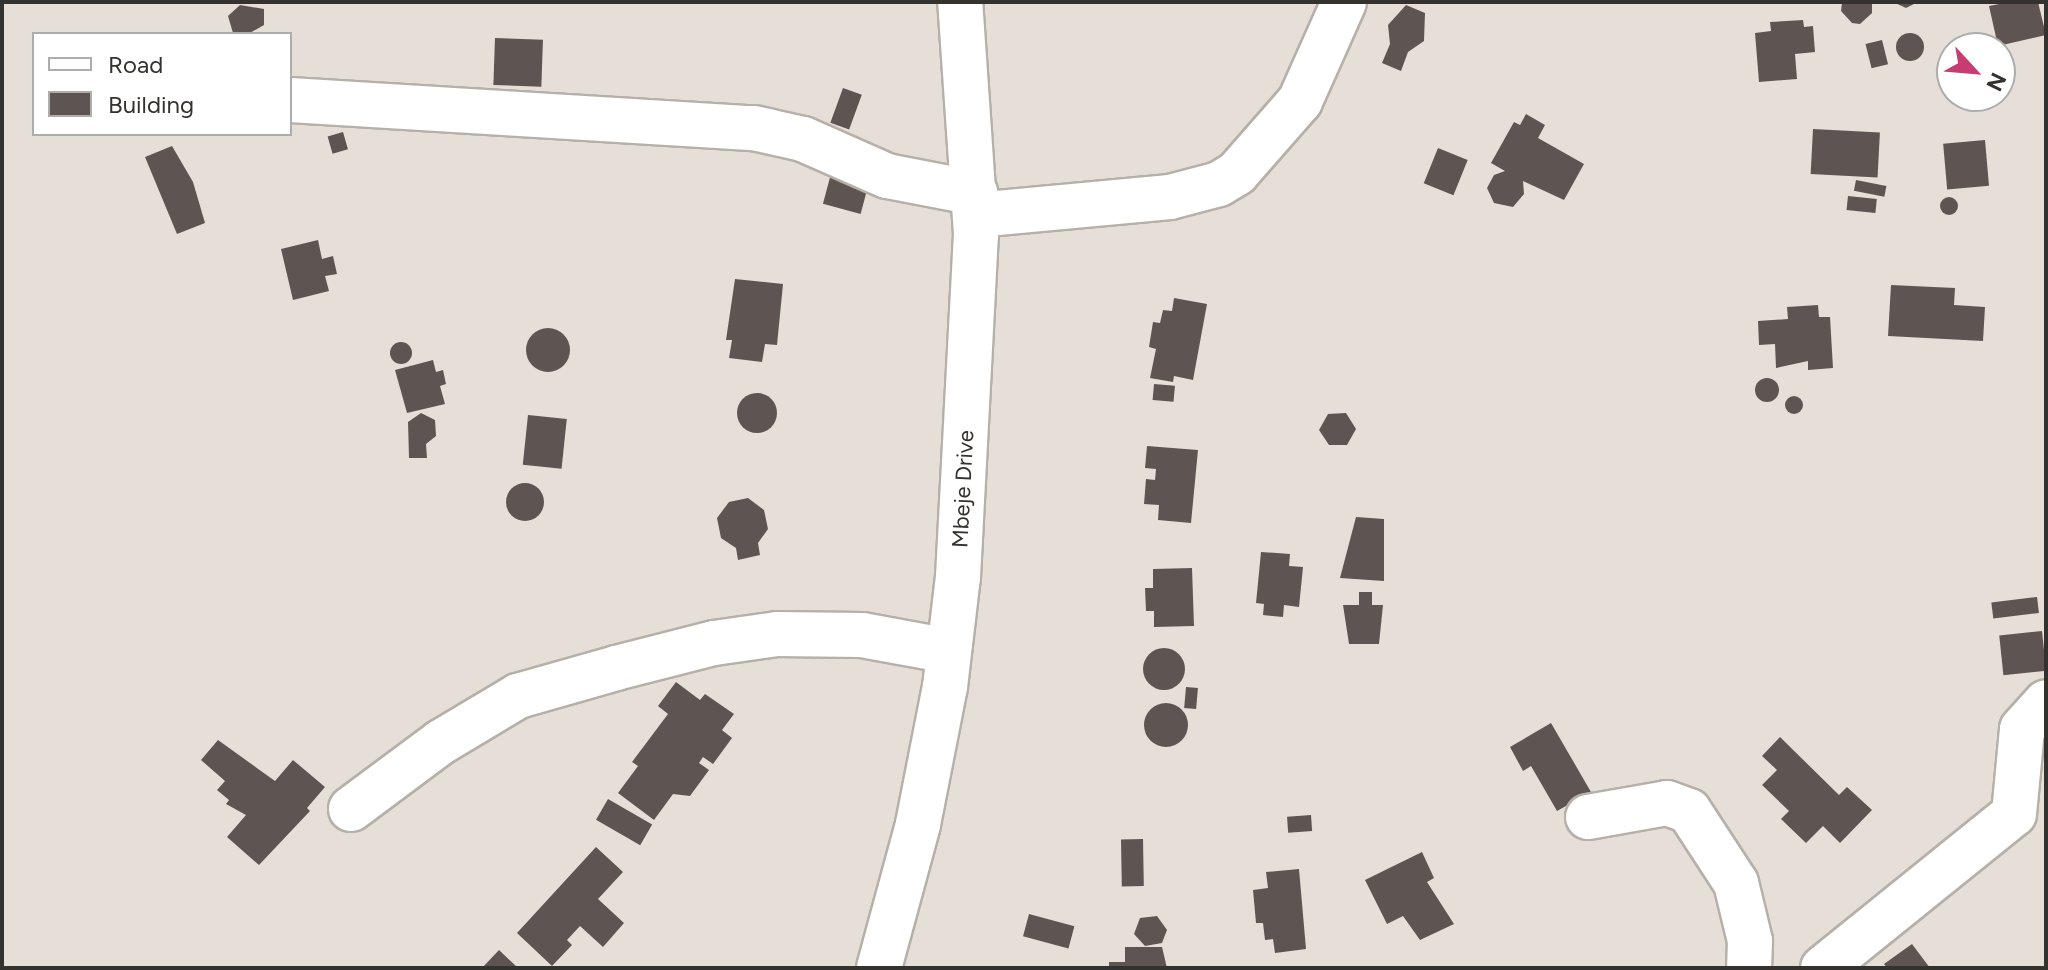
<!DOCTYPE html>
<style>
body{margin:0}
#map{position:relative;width:2048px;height:970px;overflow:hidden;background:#e6dfd8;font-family:Figtree,sans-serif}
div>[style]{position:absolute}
.building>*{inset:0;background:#5e5553;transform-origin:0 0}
.round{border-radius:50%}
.roads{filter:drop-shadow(2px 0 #b6b0a9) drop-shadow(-2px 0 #b6b0a9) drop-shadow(0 2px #b6b0a9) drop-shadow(0 -2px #b6b0a9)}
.minor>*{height:44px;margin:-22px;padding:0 22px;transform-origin:22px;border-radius:22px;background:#fff}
span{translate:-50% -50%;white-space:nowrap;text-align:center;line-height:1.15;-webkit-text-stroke:8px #fff;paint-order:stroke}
.street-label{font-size:22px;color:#34322f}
.frame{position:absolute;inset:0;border:4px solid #34322f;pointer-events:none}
.legend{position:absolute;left:32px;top:32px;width:260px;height:104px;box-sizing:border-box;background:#fff;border:2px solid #aeadac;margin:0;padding:10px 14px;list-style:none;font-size:24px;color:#34322f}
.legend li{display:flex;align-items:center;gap:16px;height:40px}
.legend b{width:40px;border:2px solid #aeadac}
.north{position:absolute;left:1936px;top:32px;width:80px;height:80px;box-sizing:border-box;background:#fff;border:2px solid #aeadac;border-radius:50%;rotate:116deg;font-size:22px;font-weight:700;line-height:32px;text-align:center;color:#34322f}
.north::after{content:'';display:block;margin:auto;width:28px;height:36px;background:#c73c72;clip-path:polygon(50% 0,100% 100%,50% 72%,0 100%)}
</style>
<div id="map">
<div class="building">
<div style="clip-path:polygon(1842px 2px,1872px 2px,1872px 13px,1860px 24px,1852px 23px,1841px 11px)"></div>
<div style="clip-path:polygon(1893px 2px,1918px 2px,1906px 8px)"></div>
<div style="clip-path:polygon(2009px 2px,2038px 2px,2046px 35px,1998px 46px,1989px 6px)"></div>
<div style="clip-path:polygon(240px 5px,264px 9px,264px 25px,248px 34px,233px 33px,228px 16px)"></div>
<div style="clip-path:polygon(1406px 5px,1425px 13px,1424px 41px,1408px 52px,1401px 71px,1382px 63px,1390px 44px,1388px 25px)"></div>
<div style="clip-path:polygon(1803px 20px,1804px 27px,1813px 26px,1815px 52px,1795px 54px,1797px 79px,1759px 82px,1755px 33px,1771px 31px,1770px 22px)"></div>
<div class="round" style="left:1896px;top:33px;width:28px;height:28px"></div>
<div style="left:495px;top:38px;width:48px;height:47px;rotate:2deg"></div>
<div style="left:1882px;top:40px;width:25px;height:17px;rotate:76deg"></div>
<div style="left:843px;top:88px;width:20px;height:37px;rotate:20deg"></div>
<div style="clip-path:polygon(1526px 114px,1545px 125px,1538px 138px,1584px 164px,1564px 200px,1523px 181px,1524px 194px,1513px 207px,1494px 203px,1487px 188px,1494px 175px,1505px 171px,1491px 163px,1514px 122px,1520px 125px)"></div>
<div style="left:1813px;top:129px;width:67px;height:45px;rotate:3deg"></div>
<div style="left:343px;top:132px;width:18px;height:16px;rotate:74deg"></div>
<div style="left:1985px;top:140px;width:46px;height:42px;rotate:85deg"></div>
<div style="clip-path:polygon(172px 146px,193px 182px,205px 223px,177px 234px,145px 157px)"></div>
<div style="left:1438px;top:148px;width:32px;height:38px;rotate:22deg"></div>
<div style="left:832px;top:170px;width:39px;height:35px;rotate:15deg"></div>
<div style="left:1856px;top:180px;width:31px;height:11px;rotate:11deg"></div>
<div style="left:1848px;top:196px;width:29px;height:14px;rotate:6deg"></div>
<div class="round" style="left:1940px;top:197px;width:18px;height:18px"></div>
<div style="clip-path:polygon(318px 240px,322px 259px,333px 256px,337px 274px,325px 276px,329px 291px,293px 300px,281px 249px)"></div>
<div style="clip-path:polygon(735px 279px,783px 284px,777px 345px,765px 344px,762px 362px,729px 358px,732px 340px,726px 340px)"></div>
<div style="clip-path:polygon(1891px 285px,1955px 288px,1954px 305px,1985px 307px,1983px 341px,1888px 336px)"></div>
<div style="clip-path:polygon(1174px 298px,1207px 304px,1193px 380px,1174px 376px,1173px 382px,1150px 378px,1156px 349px,1149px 347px,1153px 322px,1160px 323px,1163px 310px,1172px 311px)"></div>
<div style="clip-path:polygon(1818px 305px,1819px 317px,1830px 317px,1833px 368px,1808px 370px,1808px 361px,1776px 368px,1775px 344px,1759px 345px,1758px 321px,1788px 319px,1787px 307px)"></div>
<div class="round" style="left:526px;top:328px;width:44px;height:44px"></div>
<div class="round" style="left:390px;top:342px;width:22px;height:22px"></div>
<div style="clip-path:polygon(433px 360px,436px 372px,443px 370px,446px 384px,440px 386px,445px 404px,407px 413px,395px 370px)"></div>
<div class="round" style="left:1755px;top:378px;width:24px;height:24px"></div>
<div style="left:1154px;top:384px;width:21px;height:16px;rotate:5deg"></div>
<div class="round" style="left:737px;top:393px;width:40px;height:40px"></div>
<div class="round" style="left:1785px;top:396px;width:18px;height:18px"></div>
<div style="clip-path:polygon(421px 413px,435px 420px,436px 436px,426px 444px,427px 458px,409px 458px,408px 422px)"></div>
<div style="clip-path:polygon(1346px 413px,1356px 429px,1347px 445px,1329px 445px,1319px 430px,1328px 414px)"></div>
<div style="left:528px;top:415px;width:39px;height:50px;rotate:6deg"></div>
<div style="clip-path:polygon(1147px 446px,1198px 450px,1191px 523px,1158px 520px,1159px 505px,1144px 504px,1146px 479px,1155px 480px,1156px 469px,1145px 468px)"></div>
<div class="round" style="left:506px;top:483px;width:38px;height:38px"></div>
<div style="clip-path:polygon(748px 498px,764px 510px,768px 529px,758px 543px,760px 555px,738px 560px,736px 548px,721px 538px,717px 518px,729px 502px)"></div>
<div style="clip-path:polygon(1356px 517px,1384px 519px,1384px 581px,1340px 578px)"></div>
<div style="clip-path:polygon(1261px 552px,1290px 554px,1289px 566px,1303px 567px,1299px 607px,1284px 605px,1283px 617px,1263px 615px,1264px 604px,1256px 603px)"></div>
<div style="clip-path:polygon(1192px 568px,1194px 626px,1154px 627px,1154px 611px,1146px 611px,1145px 588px,1153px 588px,1153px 569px)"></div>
<div style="clip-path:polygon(1359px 592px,1372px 592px,1372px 605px,1383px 605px,1379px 644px,1349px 644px,1343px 605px,1359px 605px)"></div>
<div style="left:2037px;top:597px;width:16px;height:46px;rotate:83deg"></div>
<div style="left:2042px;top:631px;width:40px;height:43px;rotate:84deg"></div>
<div class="round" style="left:1143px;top:648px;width:42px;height:42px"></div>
<div style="clip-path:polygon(676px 682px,700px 700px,705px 694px,734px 714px,722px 730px,732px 738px,713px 764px,703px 757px,699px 763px,709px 770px,690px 796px,673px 794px,654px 820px,618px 793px,638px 766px,632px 762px,668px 714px,658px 706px)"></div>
<div style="left:1186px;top:687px;width:12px;height:21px;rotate:5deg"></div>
<div class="round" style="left:1144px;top:703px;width:44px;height:44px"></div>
<div style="clip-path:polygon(1551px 723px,1591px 792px,1557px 811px,1531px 766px,1523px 771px,1510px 747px)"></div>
<div style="clip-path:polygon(1780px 737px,1839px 795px,1847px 787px,1872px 810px,1840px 843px,1823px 826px,1806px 843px,1781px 819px,1789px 811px,1762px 785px,1777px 770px,1762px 756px)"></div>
<div style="clip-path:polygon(218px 740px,275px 781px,293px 760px,325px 787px,307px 808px,310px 811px,259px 865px,227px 837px,246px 815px,226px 804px,229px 800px,217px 790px,225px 781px,201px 760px)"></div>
<div style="left:608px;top:799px;width:51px;height:24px;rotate:30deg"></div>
<div style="left:1311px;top:815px;width:16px;height:24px;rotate:86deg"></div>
<div style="left:1143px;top:839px;width:47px;height:22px;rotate:89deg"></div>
<div style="clip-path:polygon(596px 847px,623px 872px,598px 899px,624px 923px,603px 947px,580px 926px,567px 940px,572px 945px,552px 966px,517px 933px)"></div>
<div style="clip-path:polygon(1422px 852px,1434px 878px,1427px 882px,1454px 924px,1420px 940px,1403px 916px,1387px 924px,1365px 880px)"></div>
<div style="clip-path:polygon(1299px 869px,1306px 949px,1275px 953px,1273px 939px,1265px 940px,1263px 923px,1256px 923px,1253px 890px,1268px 888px,1266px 872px)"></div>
<div style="left:1029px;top:914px;width:47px;height:23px;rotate:15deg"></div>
<div style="clip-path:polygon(1157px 916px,1167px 930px,1162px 943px,1145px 946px,1134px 934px,1140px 918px)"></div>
<div style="clip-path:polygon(1912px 944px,1930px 968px,1887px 968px,1884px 964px)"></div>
<div style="clip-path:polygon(1125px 947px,1162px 947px,1167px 968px,1109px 968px,1109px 962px,1125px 962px)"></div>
<div style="clip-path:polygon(499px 950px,518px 968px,482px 968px)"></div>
</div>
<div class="roads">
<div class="minor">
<div style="left:290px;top:100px;width:465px;rotate:3.5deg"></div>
<div style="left:754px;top:128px;width:50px;rotate:12.7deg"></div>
<div style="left:803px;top:139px;width:92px;rotate:23.8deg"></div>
<div style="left:887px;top:176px;width:90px;rotate:10.9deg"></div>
<div style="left:976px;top:215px;width:195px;rotate:-5.3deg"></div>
<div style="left:1170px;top:197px;width:51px;rotate:-14.9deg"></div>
<div style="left:1219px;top:184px;width:21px;rotate:-31deg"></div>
<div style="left:1237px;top:173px;width:96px;rotate:-48.8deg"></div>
<div style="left:1300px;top:101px;width:108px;rotate:-66deg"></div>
<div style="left:351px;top:809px;width:112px;rotate:-36.7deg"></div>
<div style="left:441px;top:742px;width:90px;rotate:-30.9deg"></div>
<div style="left:518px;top:696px;width:102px;rotate:-15.9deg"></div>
<div style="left:616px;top:668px;width:101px;rotate:-14.3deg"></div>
<div style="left:714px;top:643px;width:64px;rotate:-8.1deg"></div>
<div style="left:777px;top:634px;width:85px;rotate:0.7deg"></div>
<div style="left:862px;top:635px;width:88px;rotate:10.4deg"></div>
<div style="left:1588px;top:817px;width:80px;rotate:-10deg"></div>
<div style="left:1667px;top:803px;width:23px;rotate:20deg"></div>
<div style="left:1689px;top:811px;width:86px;rotate:56.9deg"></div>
<div style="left:1736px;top:883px;width:60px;rotate:76.4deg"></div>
<div style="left:1750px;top:941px;width:27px;rotate:92deg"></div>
<div style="left:879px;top:968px;width:149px;rotate:-74.8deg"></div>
<div style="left:918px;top:824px;width:140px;rotate:-78.9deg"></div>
<div style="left:945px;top:687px;width:111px;rotate:-83.3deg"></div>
<div style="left:958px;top:577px;width:343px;rotate:-87deg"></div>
<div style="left:976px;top:234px;width:233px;rotate:-93.9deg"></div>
<div style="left:1823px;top:968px;width:245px;rotate:-38.9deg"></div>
<div style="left:2014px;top:814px;width:85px;rotate:-84.6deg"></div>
<div style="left:2022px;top:729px;width:36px;rotate:-48deg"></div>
</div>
</div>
<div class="street-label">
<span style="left:963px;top:489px;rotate:-87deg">Mbeje Drive</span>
</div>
<div class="frame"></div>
<ul class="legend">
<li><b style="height:10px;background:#fff"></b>Road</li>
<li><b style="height:22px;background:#5e5553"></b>Building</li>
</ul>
<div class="north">N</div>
</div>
